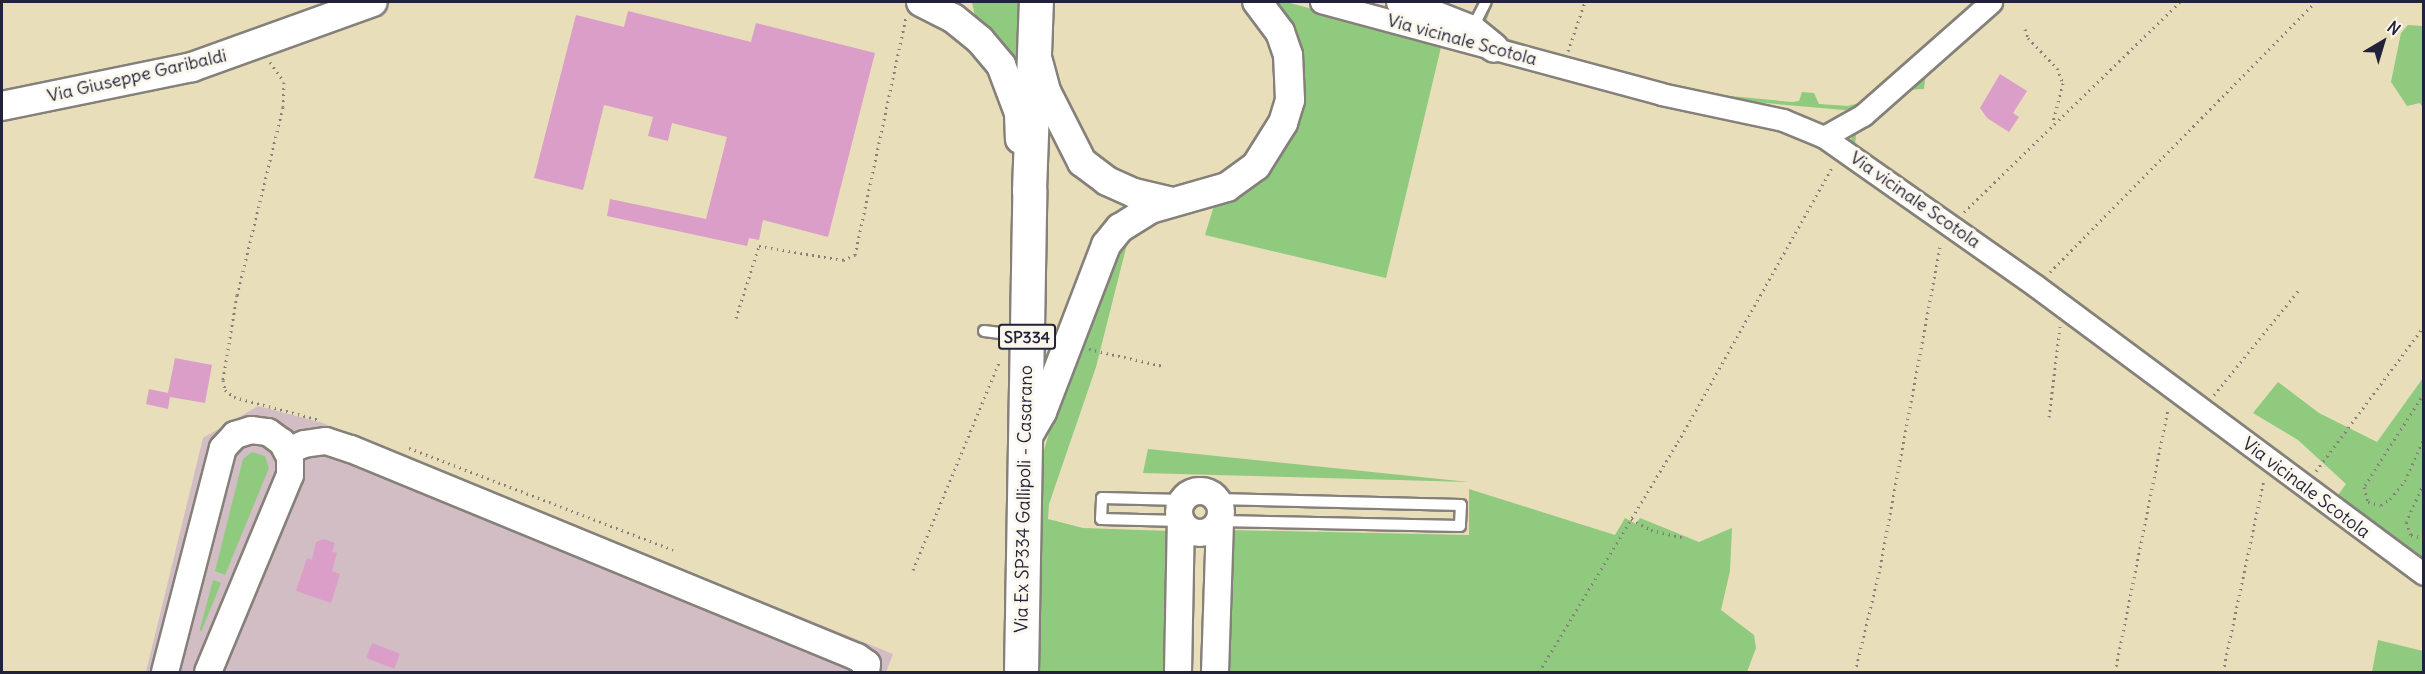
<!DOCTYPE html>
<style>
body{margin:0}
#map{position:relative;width:2425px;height:674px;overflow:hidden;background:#e8deb9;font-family:Delius,sans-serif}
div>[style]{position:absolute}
.industrial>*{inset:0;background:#d2bdc5}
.green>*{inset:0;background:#8fca7f}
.building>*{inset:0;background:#db9ec8;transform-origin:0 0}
.path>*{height:3px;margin-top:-1.5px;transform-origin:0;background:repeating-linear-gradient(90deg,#85807a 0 1.5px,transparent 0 6px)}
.roads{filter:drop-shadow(2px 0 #85807a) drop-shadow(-2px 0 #85807a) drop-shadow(0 2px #85807a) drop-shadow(0 -2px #85807a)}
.service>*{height:10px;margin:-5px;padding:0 5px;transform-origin:5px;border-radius:5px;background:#fff}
.minor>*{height:21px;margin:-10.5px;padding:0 10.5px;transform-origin:10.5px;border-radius:10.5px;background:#fff}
.tertiary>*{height:26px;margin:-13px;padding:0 13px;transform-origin:13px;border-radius:13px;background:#fff}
.tertiary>.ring{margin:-13px;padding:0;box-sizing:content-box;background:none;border:26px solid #fff;border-radius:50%}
.secondary>*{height:28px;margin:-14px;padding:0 14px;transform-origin:14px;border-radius:14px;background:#fff}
.primary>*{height:33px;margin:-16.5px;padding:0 16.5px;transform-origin:16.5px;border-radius:16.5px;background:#fff}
span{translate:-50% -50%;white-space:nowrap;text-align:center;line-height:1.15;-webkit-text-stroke:6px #fbf7ec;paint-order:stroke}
.shield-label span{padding:2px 4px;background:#fbf7ec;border:2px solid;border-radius:4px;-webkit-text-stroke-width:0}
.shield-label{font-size:16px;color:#22223b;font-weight:700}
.street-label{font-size:18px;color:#22223b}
.frame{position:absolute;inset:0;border:3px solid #22223b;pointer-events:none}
.north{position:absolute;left:2353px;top:12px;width:60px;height:60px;-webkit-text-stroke:4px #fbf7ec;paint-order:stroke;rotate:38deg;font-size:16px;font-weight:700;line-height:24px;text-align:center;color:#22223b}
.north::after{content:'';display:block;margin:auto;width:21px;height:27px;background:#22223b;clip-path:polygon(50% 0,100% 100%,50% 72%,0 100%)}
</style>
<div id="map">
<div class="industrial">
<div style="clip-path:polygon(258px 406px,323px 423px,893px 654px,886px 672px,146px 672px,203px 438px)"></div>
</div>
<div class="green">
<div style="clip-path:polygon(972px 2px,1023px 2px,1022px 90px,976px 21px)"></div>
<div style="clip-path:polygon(1271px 2px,1286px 2px,1442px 43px,1386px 278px,1205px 235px,1216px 199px,1287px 135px)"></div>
<div style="clip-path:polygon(1493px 2px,1485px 25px,1494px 34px,1565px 57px,1689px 92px,1792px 102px,1799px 101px,1802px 92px,1814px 93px,1819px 104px,1848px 106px,1862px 102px,1975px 2px,1980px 2px,1855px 109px,1844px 110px,1719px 99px,1559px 59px,1490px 34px,1481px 25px)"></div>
<div style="clip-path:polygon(2408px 25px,2423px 26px,2423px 108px,2420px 103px,2407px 106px,2391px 82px,2401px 33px)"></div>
<div style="clip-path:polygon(1926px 71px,1924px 89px,1906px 90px,1856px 135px,1855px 146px,2336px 498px,2346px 484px,2298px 440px,2253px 413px,2278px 382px,2319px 413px,2377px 442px,2423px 378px,2423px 568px,1849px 142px,1857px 129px)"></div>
<div style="clip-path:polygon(1128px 240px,1096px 367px,1049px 504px,1048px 519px,1083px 528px,1170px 531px,1166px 672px,1034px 672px,1039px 467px,1049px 433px,1048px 412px,1106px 258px)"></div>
<div style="clip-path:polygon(1148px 449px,1469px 482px,1143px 473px)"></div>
<div style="clip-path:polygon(252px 452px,265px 456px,269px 468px,225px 575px,215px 571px,243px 459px)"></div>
<div style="clip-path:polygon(1469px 489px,1615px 535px,1625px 518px,1636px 524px,1640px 518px,1699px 542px,1732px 528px,1730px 571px,1721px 610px,1754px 635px,1756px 648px,1747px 672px,1226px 672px,1229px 530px,1469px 535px)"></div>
<div style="clip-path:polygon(213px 580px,221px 583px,201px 632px,200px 629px)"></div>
<div style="clip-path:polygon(2378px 640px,2423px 651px,2423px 672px,2372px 672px)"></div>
</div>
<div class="building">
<div style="clip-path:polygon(628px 11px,751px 42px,756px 23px,875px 53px,828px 237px,763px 220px,759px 240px,749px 238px,747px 246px,607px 216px,610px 199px,706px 219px,727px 137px,672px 123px,668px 141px,648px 136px,653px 117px,604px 105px,583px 190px,534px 178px,576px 15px,624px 27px)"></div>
<div style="clip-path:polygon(2000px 74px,2027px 91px,2013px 113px,2019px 117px,2009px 132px,1987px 118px,1980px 108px)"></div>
<div style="clip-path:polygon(175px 358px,212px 365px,205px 403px,170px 397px,168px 409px,146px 404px,149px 389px,168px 393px)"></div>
<div style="clip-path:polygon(324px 539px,335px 543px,332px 552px,337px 553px,332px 571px,340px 574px,331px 603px,296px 591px,307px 558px,312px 560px,316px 542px)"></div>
<div style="left:372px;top:643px;width:30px;height:16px;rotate:21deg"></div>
</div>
<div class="path">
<div style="left:2025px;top:29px;width:9px;rotate:72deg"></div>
<div style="left:2028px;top:38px;width:42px;rotate:46deg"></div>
<div style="left:2057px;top:68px;width:16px;rotate:68deg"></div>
<div style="left:2063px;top:83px;width:40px;rotate:104.4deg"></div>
<div style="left:1568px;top:51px;width:52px;rotate:-70.9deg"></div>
<div style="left:270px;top:62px;width:24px;rotate:55deg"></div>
<div style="left:284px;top:82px;width:25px;rotate:92deg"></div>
<div style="left:283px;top:107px;width:194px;rotate:103.7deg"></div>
<div style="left:237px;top:295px;width:86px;rotate:99.4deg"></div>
<div style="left:223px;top:380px;width:10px;rotate:79deg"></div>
<div style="left:225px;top:390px;width:11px;rotate:38deg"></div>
<div style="left:234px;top:397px;width:89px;rotate:15deg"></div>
<div style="left:1964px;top:212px;width:301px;rotate:-44.2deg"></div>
<div style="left:2050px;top:272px;width:378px;rotate:-45.5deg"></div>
<div style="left:736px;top:318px;width:76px;rotate:-72.3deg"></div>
<div style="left:759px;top:246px;width:85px;rotate:9.5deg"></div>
<div style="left:843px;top:260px;width:13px;rotate:-23deg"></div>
<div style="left:855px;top:255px;width:242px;rotate:-77.9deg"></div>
<div style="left:1089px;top:349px;width:76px;rotate:12.9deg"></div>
<div style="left:2424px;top:393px;width:112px;rotate:122.6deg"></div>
<div style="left:2364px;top:487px;width:16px;rotate:75deg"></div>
<div style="left:2368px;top:502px;width:13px;rotate:13deg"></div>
<div style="left:2381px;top:505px;width:11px;rotate:-34deg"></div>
<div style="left:2390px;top:499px;width:23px;rotate:-50deg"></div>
<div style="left:2405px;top:481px;width:47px;rotate:-66.2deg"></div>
<div style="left:2214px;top:395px;width:134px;rotate:-51.1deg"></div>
<div style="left:2049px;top:417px;width:91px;rotate:-83deg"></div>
<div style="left:409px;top:448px;width:283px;rotate:21.1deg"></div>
<div style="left:2316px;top:471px;width:181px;rotate:-53.3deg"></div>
<div style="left:2424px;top:483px;width:43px;rotate:114.8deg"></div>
<div style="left:2406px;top:522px;width:14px;rotate:69deg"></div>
<div style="left:2411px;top:535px;width:13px;rotate:13deg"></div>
<div style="left:1631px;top:519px;width:23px;rotate:29deg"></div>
<div style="left:1651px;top:530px;width:32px;rotate:13deg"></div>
<div style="left:913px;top:570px;width:227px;rotate:-67.5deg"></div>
<div style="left:1539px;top:672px;width:269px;rotate:-58.9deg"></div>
<div style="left:1678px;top:442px;width:317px;rotate:-60.7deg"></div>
<div style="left:1855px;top:672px;width:102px;rotate:-76.4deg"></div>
<div style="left:1879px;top:573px;width:336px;rotate:-79.4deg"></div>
<div style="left:2115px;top:672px;width:269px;rotate:-78.6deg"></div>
<div style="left:2223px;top:672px;width:197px;rotate:-78deg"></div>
</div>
<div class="roads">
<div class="service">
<div style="left:1472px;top:29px;width:30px;rotate:-63deg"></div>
<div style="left:984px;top:331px;width:40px;rotate:7.1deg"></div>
<div style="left:1217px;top:499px;width:244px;rotate:1.4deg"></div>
<div style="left:1461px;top:505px;width:21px;rotate:93deg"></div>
<div style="left:1460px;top:526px;width:240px;rotate:-178.8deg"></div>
<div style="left:1181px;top:521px;width:80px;rotate:-178.6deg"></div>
<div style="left:1101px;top:519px;width:21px;rotate:-87deg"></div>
<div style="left:1102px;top:498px;width:80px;rotate:1.4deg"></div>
</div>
<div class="minor">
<div style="left:1321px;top:2px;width:352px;rotate:15.1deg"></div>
<div style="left:1661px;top:94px;width:125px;rotate:12deg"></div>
<div style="left:1783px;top:120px;width:44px;rotate:22.5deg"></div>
<div style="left:1824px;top:137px;width:259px;rotate:35.1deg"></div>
<div style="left:2036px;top:286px;width:483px;rotate:36.6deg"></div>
<div style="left:1824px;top:137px;width:45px;rotate:-29.4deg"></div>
<div style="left:1863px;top:115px;width:171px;rotate:-41.4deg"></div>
</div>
<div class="tertiary">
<div style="left:287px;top:451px;width:18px;rotate:-22deg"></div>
<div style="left:304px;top:444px;width:22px;rotate:-8deg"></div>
<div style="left:326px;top:441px;width:26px;rotate:18deg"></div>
<div style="left:351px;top:449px;width:547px;rotate:22.35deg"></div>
<div style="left:857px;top:657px;width:12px;rotate:35deg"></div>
<div style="left:867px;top:664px;width:8px;rotate:97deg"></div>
<div class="ring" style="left:1179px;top:491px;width:16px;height:16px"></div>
<div style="left:165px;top:672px;width:231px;rotate:-75.5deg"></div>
<div style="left:223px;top:448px;width:18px;rotate:-47deg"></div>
<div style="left:235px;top:435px;width:17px;rotate:-17deg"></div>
<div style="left:251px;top:430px;width:17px;rotate:7deg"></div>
<div style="left:268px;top:432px;width:17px;rotate:36deg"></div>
<div style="left:282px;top:442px;width:17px;rotate:62deg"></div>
<div style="left:290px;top:457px;width:18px;rotate:90deg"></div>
<div style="left:290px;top:475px;width:213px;rotate:112.6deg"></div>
<div style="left:1178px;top:672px;width:151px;rotate:-88.9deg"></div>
<div style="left:1215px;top:672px;width:151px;rotate:-88.1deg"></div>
</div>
<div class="secondary">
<div style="left:921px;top:2px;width:36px;rotate:27deg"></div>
<div style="left:953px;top:18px;width:35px;rotate:39deg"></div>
<div style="left:980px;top:40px;width:33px;rotate:50deg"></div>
<div style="left:1001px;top:65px;width:51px;rotate:69.4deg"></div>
<div style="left:1019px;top:113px;width:26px;rotate:88deg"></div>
<div style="left:1401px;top:2px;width:76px;rotate:21.5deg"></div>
<div style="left:1472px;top:30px;width:28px;rotate:39deg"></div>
<div style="left:1038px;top:61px;width:31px;rotate:75deg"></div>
<div style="left:1046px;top:91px;width:80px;rotate:63.1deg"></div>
<div style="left:1082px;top:162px;width:31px;rotate:37deg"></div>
<div style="left:1107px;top:181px;width:30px;rotate:24deg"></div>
<div style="left:1134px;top:193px;width:39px;rotate:13deg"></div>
<div style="left:2px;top:106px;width:194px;rotate:-11.6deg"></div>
<div style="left:192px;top:67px;width:192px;rotate:-19.8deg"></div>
<div style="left:1027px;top:438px;width:30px;rotate:-60deg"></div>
<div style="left:1042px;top:412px;width:179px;rotate:-69deg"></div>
<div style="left:1106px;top:245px;width:22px;rotate:-51deg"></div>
<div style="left:1120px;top:228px;width:36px;rotate:-32deg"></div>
<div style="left:1150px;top:209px;width:80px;rotate:-15.9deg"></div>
<div style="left:1227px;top:187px;width:36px;rotate:-36deg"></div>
<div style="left:1256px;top:166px;width:51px;rotate:-57.9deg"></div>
<div style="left:1283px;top:123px;width:24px;rotate:-73deg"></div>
<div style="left:1290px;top:100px;width:45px;rotate:-92.5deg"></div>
<div style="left:1288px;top:55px;width:24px;rotate:-109deg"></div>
<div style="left:1280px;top:32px;width:38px;rotate:-127deg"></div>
</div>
<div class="primary">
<div style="left:1021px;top:672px;width:482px;rotate:-89deg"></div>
<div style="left:1029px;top:190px;width:188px;rotate:-87.9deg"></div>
</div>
</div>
<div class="shield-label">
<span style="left:1027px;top:337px">SP334</span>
</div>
<div class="street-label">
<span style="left:1462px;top:40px;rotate:15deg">Via vicinale Scotola</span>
<span style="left:137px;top:76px;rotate:-13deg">Via Giuseppe Garibaldi</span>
<span style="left:1915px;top:200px;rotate:35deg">Via vicinale Scotola</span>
<span style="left:2306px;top:488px;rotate:37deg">Via vicinale Scotola</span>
<span style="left:1024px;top:499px;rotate:-89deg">Via Ex SP334 Gallipoli - Casarano</span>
</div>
<div class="frame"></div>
<div class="north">N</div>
</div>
